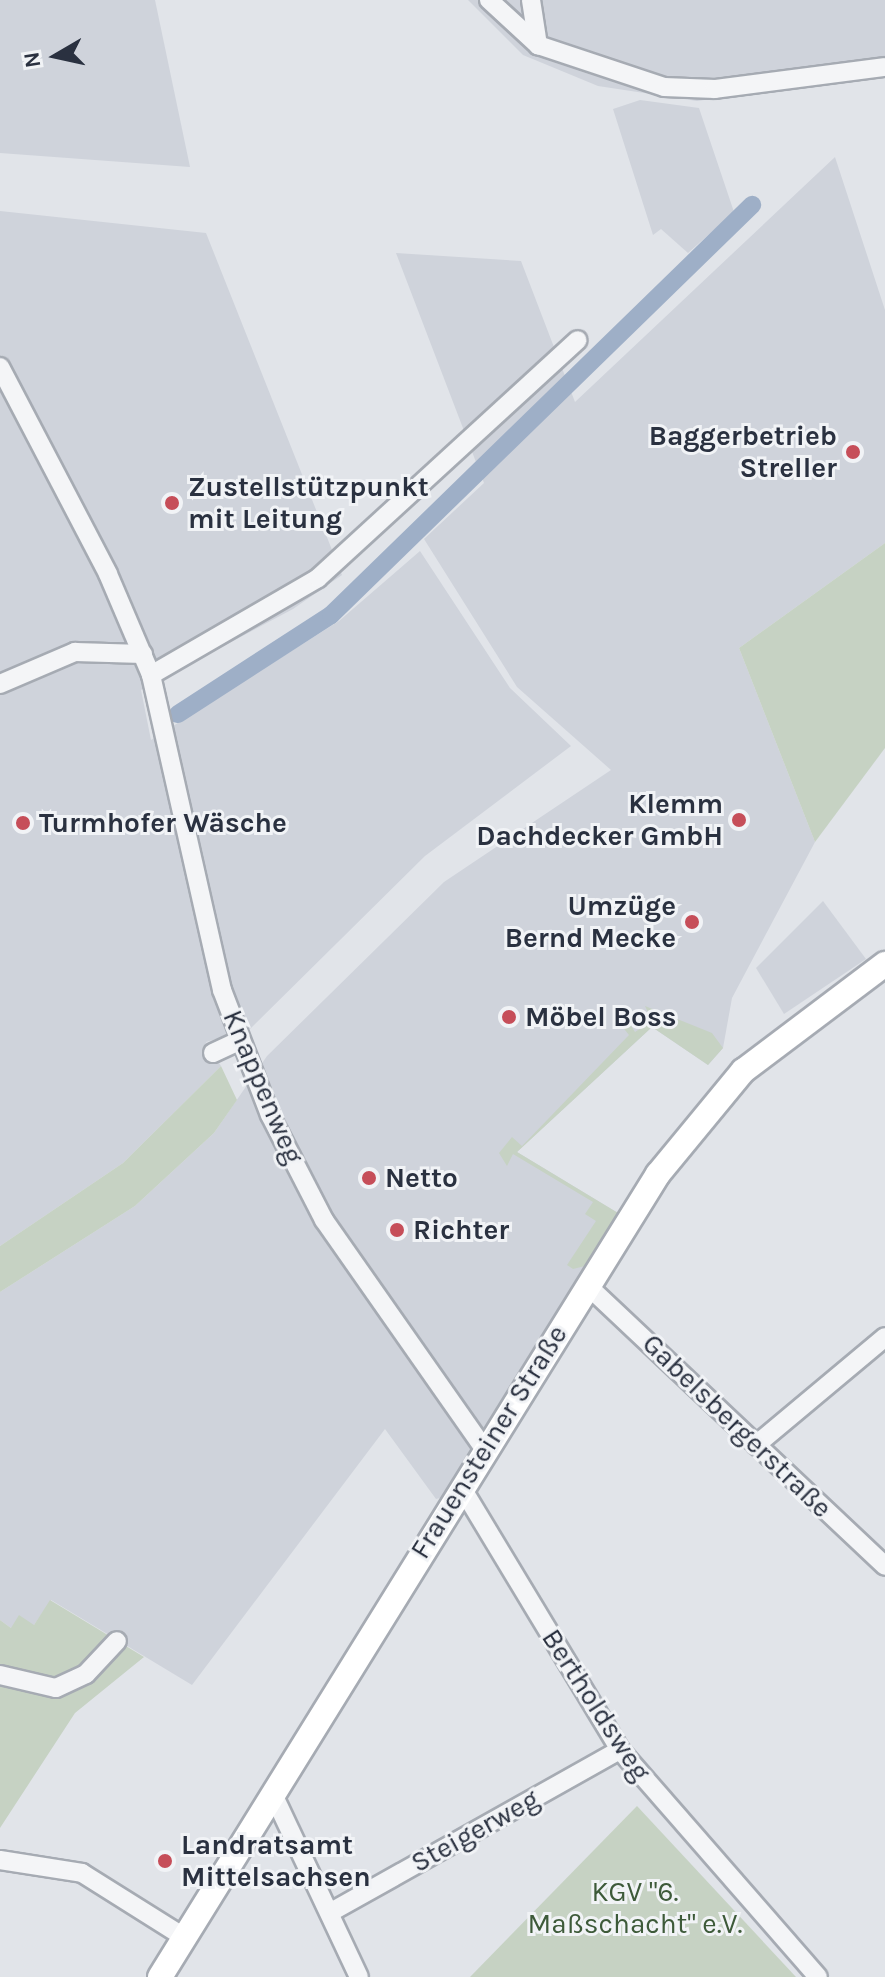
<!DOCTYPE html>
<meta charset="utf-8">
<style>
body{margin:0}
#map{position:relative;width:885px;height:1977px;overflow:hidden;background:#e1e4e9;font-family:Karla,sans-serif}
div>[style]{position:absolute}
.built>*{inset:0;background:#cfd3db}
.green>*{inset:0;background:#c6d2c3}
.canal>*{height:18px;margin:-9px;padding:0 9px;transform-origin:9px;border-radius:9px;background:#9eafc7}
.roads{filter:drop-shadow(2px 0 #a6abb3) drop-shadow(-2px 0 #a6abb3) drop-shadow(0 2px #a6abb3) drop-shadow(0 -2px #a6abb3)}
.minor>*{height:18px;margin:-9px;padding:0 9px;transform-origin:9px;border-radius:9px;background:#f4f5f7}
.major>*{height:24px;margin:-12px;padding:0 12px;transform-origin:12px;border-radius:12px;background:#fff}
.dots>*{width:22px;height:22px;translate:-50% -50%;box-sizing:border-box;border:4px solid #f1f3f6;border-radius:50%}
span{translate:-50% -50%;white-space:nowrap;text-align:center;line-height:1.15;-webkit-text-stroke:6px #f1f3f6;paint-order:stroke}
.poi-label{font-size:28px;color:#2a3140;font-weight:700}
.right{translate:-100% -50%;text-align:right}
.left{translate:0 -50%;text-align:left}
.street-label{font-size:28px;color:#2a3140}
.park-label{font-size:28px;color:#3d5a39}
.north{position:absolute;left:16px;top:16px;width:80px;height:80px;-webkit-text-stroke:6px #f1f3f6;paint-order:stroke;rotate:261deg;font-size:22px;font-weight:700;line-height:32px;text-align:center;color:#2a3140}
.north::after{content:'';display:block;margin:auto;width:28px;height:36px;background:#2a3140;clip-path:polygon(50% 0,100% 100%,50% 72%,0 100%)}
</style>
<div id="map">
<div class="built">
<div style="clip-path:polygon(0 0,155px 0,190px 167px,0 153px)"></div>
<div style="clip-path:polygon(468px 0,885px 0,885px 75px,697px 101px,598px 86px,523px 55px)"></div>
<div style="clip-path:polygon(640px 100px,699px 108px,734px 212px,688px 253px,661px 229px,653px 235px,613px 109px)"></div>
<div style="clip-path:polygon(835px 157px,885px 310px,885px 543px,739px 648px,815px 842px,732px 998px,723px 1048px,708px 1065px,652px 1027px,517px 1152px,618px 1213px,444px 1497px,436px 1499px,385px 1429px,192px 1685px,51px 1600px,34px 1625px,11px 1628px,0 1620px,0 1292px,135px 1206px,214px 1133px,267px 1056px,444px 882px,611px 770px,517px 687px,424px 539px,484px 483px,396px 253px,521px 261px,575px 402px)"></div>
<div style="clip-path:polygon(0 211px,206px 233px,342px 575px,293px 609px,141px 690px,151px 740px,339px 621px,420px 551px,510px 688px,571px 746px,425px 856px,250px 1029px,206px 1042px,221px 1066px,123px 1163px,0 1246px)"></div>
<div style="clip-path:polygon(823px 901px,866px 959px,784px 1014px,756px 968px)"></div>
</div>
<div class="green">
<div style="clip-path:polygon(885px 543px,885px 748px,815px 842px,739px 648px)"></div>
<div style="clip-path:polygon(645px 1006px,712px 1033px,723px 1048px,708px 1065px,652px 1027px,517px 1152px,618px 1213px,585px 1266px,573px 1269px,567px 1265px,596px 1221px,585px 1214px,593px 1202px,513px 1154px,507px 1166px,499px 1153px,512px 1137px,522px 1146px,629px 1035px,621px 1025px,628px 1021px,635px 1032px,652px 1021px)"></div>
<div style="clip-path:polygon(221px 1066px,237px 1100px,214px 1133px,135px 1206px,0 1292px,0 1246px,123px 1163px)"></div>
<div style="clip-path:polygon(50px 1600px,144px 1657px,75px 1713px,0 1828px,0 1620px,11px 1628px,19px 1615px,34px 1625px)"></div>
<div style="clip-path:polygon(637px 1806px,796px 1977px,470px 1977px)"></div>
</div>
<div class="canal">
<div style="left:178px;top:714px;width:182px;rotate:-32.9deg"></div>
<div style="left:331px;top:615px;width:588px;rotate:-44.24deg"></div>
</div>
<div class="roads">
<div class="minor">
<div style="left:489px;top:0;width:67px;rotate:42.6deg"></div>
<div style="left:531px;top:0;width:46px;rotate:81.2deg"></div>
<div style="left:538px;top:45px;width:133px;rotate:18.4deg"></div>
<div style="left:664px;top:87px;width:51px;rotate:2.2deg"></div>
<div style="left:715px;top:89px;width:171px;rotate:-7.4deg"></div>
<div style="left:0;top:367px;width:233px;rotate:62.4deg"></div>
<div style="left:108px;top:574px;width:110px;rotate:66.9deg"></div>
<div style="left:151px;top:675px;width:323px;rotate:77.3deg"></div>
<div style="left:222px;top:990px;width:134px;rotate:69deg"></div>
<div style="left:270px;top:1115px;width:118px;rotate:62.8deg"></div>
<div style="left:324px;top:1220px;width:282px;rotate:55deg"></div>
<div style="left:151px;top:675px;width:193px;rotate:-30.1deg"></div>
<div style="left:318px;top:578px;width:352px;rotate:-42.5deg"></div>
<div style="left:0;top:684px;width:82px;rotate:-23.1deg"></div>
<div style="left:75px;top:652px;width:68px;rotate:1.7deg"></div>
<div style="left:213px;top:1053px;width:29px;rotate:-25deg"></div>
<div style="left:588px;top:1286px;width:408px;rotate:43.3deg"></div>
<div style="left:756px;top:1445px;width:168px;rotate:-39.9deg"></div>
<div style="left:462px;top:1488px;width:306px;rotate:58.9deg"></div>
<div style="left:620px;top:1750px;width:301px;rotate:48.9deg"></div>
<div style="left:0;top:1675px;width:57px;rotate:13.1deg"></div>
<div style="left:56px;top:1688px;width:33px;rotate:-25deg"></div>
<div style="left:86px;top:1674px;width:45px;rotate:-46.8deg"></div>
<div style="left:272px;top:1792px;width:204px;rotate:64.8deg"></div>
<div style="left:0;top:1860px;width:83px;rotate:9deg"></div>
<div style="left:82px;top:1873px;width:120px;rotate:32.1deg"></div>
<div style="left:331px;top:1912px;width:331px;rotate:-29.3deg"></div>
</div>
<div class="major">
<div style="left:160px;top:1977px;width:945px;rotate:-58.19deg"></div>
<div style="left:658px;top:1174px;width:134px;rotate:-50.5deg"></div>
<div style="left:743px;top:1071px;width:178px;rotate:-37deg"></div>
</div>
</div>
<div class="dots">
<div style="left:853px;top:452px;background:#c64e59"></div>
<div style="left:172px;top:503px;background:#c64e59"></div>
<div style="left:739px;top:820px;background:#c64e59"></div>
<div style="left:23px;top:823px;background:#c64e59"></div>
<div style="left:692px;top:922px;background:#c64e59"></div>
<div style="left:509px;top:1017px;background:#c64e59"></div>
<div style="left:369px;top:1178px;background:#c64e59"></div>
<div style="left:397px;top:1230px;background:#c64e59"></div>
<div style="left:165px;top:1861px;background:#c64e59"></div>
</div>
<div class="poi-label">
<span class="right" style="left:837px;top:452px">Baggerbetrieb<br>Streller</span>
<span class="left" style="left:188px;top:503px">Zustellstützpunkt<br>mit Leitung</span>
<span class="right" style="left:723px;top:820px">Klemm<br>Dachdecker GmbH</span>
<span class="left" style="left:39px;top:823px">Turmhofer Wäsche</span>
<span class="right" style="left:676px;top:922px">Umzüge<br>Bernd Mecke</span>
<span class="left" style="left:525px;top:1017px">Möbel Boss</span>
<span class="left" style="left:385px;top:1178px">Netto</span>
<span class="left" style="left:413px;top:1230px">Richter</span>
<span class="left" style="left:181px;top:1861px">Landratsamt<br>Mittelsachsen</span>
</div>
<div class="street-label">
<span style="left:263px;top:1087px;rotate:67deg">Knappenweg</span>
<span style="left:737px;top:1426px;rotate:44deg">Gabelsbergerstraße</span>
<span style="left:489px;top:1442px;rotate:-58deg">Frauensteiner Straße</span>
<span style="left:596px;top:1705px;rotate:57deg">Bertholdsweg</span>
<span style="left:475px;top:1831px;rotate:-29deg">Steigerweg</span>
</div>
<div class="park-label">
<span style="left:635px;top:1908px">KGV "6.<br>Maßschacht" e.V.</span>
</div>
<div class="north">N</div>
</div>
